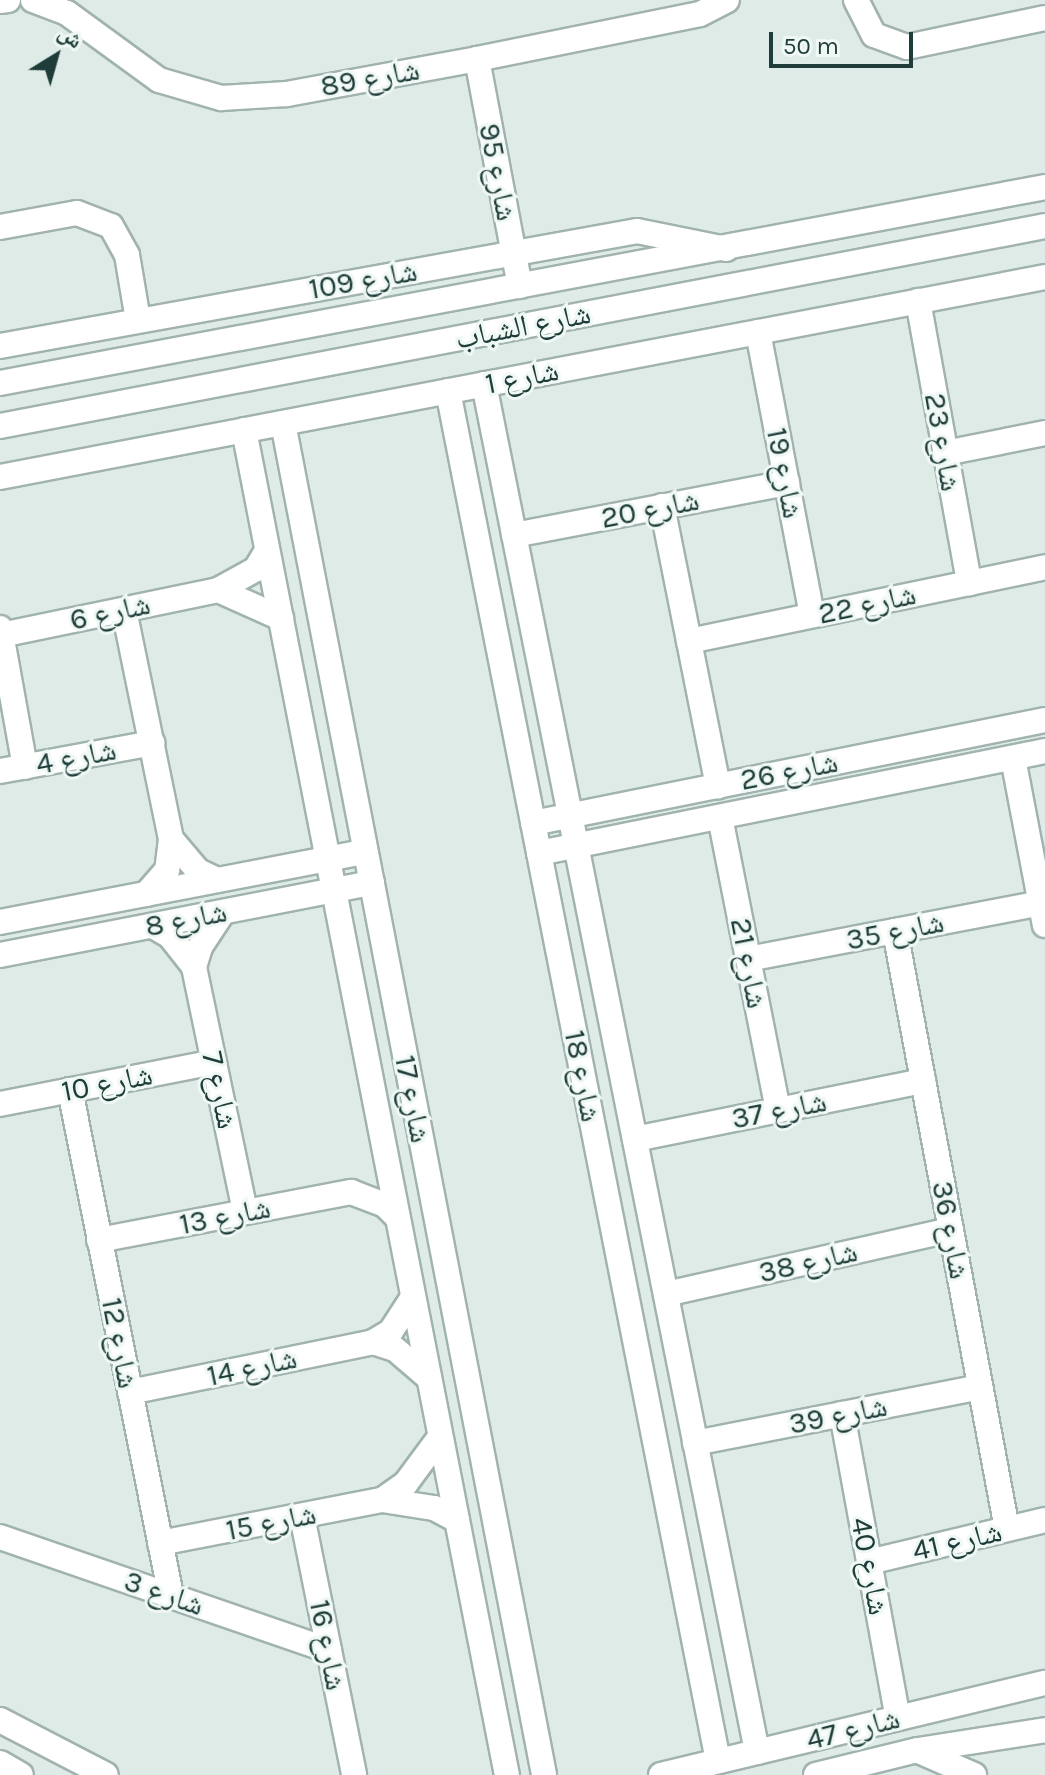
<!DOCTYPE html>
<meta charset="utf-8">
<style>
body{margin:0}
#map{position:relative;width:1045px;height:1775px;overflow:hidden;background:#deebe7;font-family:Karla,"Noto Naskh Arabic",sans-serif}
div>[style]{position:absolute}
.roads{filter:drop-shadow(2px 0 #a1b3af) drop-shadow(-2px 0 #a1b3af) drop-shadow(0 2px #a1b3af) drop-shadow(0 -2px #a1b3af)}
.street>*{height:24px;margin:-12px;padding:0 12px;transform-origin:12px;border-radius:12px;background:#fff}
.secondary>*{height:24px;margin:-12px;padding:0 12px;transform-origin:12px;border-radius:12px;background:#fff}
span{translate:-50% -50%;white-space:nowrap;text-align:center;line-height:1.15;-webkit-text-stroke:6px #eff8f4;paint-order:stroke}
.street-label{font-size:30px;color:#1e3c39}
.north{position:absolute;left:16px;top:16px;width:80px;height:80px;-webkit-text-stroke:6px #eff8f4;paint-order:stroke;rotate:37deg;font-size:22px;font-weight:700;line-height:32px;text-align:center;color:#1e3c39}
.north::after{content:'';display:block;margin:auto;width:28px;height:36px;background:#1e3c39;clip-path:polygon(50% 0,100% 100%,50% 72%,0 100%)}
.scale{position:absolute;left:769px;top:32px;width:144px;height:36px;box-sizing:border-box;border:4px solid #1e3c39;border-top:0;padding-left:10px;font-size:24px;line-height:28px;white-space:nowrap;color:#1e3c39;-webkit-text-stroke:6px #eff8f4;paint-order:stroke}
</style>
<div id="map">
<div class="roads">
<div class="street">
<div style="left:33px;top:0;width:36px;rotate:21deg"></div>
<div style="left:67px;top:13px;width:114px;rotate:36.1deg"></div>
<div style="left:159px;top:80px;width:65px;rotate:16.2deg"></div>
<div style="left:221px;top:98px;width:66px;rotate:-3.5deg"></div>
<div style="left:287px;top:94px;width:193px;rotate:-10.4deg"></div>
<div style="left:477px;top:59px;width:227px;rotate:-11.4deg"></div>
<div style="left:700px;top:14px;width:30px;rotate:-27deg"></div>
<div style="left:856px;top:0;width:39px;rotate:63deg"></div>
<div style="left:874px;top:35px;width:35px;rotate:20deg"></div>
<div style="left:907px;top:47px;width:141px;rotate:-11.9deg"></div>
<div style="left:0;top:1px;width:8px;rotate:-7deg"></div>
<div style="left:477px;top:59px;width:231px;rotate:79.3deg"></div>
<div style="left:0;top:227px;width:78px;rotate:-10.3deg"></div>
<div style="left:77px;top:213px;width:36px;rotate:21deg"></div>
<div style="left:111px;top:226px;width:33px;rotate:61deg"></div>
<div style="left:127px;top:255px;width:66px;rotate:80.4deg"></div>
<div style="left:918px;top:301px;width:287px;rotate:79.7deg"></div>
<div style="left:758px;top:332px;width:288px;rotate:79.2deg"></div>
<div style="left:0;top:346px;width:647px;rotate:-10.23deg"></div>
<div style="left:637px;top:231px;width:91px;rotate:11.4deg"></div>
<div style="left:484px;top:384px;width:1395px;rotate:78.71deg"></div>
<div style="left:448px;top:391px;width:1396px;rotate:78.85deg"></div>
<div style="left:283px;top:423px;width:1377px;rotate:79.07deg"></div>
<div style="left:244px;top:430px;width:1370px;rotate:78.94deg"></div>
<div style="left:945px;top:453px;width:102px;rotate:-11.3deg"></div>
<div style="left:0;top:477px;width:1064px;rotate:-10.83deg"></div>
<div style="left:662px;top:506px;width:286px;rotate:78.7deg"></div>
<div style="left:514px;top:535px;width:278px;rotate:-10.8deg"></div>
<div style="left:218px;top:590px;width:69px;rotate:24deg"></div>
<div style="left:124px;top:610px;width:234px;rotate:78.4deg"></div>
<div style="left:171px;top:839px;width:31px;rotate:97deg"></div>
<div style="left:167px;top:870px;width:32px;rotate:131deg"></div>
<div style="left:0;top:628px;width:141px;rotate:79.8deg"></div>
<div style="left:1px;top:635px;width:222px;rotate:-11.7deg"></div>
<div style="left:218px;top:590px;width:43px;rotate:-28.9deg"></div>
<div style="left:256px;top:569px;width:21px;rotate:-59deg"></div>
<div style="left:689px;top:641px;width:364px;rotate:-11.7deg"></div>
<div style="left:1013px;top:758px;width:170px;rotate:79.2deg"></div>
<div style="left:0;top:771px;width:155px;rotate:-10.4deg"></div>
<div style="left:720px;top:817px;width:299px;rotate:78.8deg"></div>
<div style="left:533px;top:823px;width:522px;rotate:-11.37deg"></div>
<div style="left:171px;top:839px;width:42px;rotate:49.8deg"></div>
<div style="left:198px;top:871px;width:21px;rotate:25deg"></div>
<div style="left:539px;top:853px;width:516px;rotate:-11.4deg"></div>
<div style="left:0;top:922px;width:372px;rotate:-10.9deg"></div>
<div style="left:153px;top:926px;width:20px;rotate:30deg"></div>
<div style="left:170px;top:936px;width:39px;rotate:52deg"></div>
<div style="left:194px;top:967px;width:250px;rotate:78.2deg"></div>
<div style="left:895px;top:931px;width:608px;rotate:79.39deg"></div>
<div style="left:0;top:955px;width:379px;rotate:-11deg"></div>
<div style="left:748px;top:959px;width:298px;rotate:-10.8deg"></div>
<div style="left:194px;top:967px;width:21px;rotate:-73deg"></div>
<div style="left:200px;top:947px;width:42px;rotate:-56.7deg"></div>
<div style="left:70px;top:1090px;width:516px;rotate:78.71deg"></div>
<div style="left:0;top:1104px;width:218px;rotate:-11.1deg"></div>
<div style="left:635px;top:1139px;width:294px;rotate:-11.4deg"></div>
<div style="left:99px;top:1240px;width:257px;rotate:-10.8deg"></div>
<div style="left:351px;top:1192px;width:36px;rotate:21deg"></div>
<div style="left:385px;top:1205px;width:18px;rotate:45deg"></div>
<div style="left:666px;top:1294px;width:292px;rotate:-12.7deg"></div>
<div style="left:373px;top:1342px;width:23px;rotate:18deg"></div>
<div style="left:395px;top:1349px;width:45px;rotate:40.5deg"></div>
<div style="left:130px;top:1392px;width:248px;rotate:-11.6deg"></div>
<div style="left:373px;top:1342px;width:21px;rotate:-31deg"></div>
<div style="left:391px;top:1331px;width:40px;rotate:-57.1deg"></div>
<div style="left:842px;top:1414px;width:309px;rotate:79.6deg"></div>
<div style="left:695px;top:1443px;width:290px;rotate:-11.1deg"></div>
<div style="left:382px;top:1500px;width:29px;rotate:-35deg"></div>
<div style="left:406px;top:1483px;width:57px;rotate:-53.5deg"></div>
<div style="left:302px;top:1516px;width:264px;rotate:78.6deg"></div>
<div style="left:0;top:1537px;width:348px;rotate:19deg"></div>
<div style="left:160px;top:1543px;width:226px;rotate:-11deg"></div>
<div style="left:382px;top:1500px;width:53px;rotate:8.7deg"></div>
<div style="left:434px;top:1508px;width:26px;rotate:28deg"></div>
<div style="left:869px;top:1562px;width:181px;rotate:-13.4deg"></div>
<div style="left:0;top:1720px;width:119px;rotate:27.4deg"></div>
<div style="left:661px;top:1775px;width:395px;rotate:-13.5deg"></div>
</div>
<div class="secondary">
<div style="left:0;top:383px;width:1063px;rotate:-10.62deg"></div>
<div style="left:0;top:426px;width:1064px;rotate:-10.83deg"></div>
<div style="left:921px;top:1752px;width:58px;rotate:23.5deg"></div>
<div style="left:0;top:1763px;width:24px;rotate:30deg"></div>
<div style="left:816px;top:1775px;width:105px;rotate:-13.8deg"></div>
<div style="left:918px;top:1750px;width:129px;rotate:-8.9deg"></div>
</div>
</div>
<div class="street-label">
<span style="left:370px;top:78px;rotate:-10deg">شارع 89</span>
<span style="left:498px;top:172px;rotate:79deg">شارع 95</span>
<span style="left:363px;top:280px;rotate:-10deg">شارع 109</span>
<span style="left:523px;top:326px;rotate:-11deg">شارع الشباب</span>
<span style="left:522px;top:377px;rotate:-11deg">شارع 1</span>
<span style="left:943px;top:442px;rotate:80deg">شارع 23</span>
<span style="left:785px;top:473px;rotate:79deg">شارع 19</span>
<span style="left:650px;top:509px;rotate:-11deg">شارع 20</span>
<span style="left:867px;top:604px;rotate:-12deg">شارع 22</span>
<span style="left:110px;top:612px;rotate:-12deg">شارع 6</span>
<span style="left:76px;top:757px;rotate:-11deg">شارع 4</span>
<span style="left:789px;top:771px;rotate:-11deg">شارع 26</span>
<span style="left:186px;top:919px;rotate:-11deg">شارع 8</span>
<span style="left:895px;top:931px;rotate:-11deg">شارع 35</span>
<span style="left:749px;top:963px;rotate:79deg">شارع 21</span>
<span style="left:583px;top:1076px;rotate:79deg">شارع 18</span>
<span style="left:107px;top:1083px;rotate:-11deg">شارع 10</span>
<span style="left:220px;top:1090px;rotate:78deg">شارع 7</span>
<span style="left:413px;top:1099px;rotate:79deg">شارع 17</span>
<span style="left:779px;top:1110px;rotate:-11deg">شارع 37</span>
<span style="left:225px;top:1216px;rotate:-11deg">شارع 13</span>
<span style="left:951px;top:1230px;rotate:79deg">شارع 36</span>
<span style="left:808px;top:1262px;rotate:-13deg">شارع 38</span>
<span style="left:120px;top:1343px;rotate:79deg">شارع 12</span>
<span style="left:252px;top:1367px;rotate:-12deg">شارع 14</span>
<span style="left:838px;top:1415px;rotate:-11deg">شارع 39</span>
<span style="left:271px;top:1522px;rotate:-11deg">شارع 15</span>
<span style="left:957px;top:1541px;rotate:-13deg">شارع 41</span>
<span style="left:870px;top:1566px;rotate:79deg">شارع 40</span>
<span style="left:164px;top:1593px;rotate:19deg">شارع 3</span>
<span style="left:328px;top:1645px;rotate:79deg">شارع 16</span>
<span style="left:853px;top:1729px;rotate:-14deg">شارع 47</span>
</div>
<div class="north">ش</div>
<div class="scale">50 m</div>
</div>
